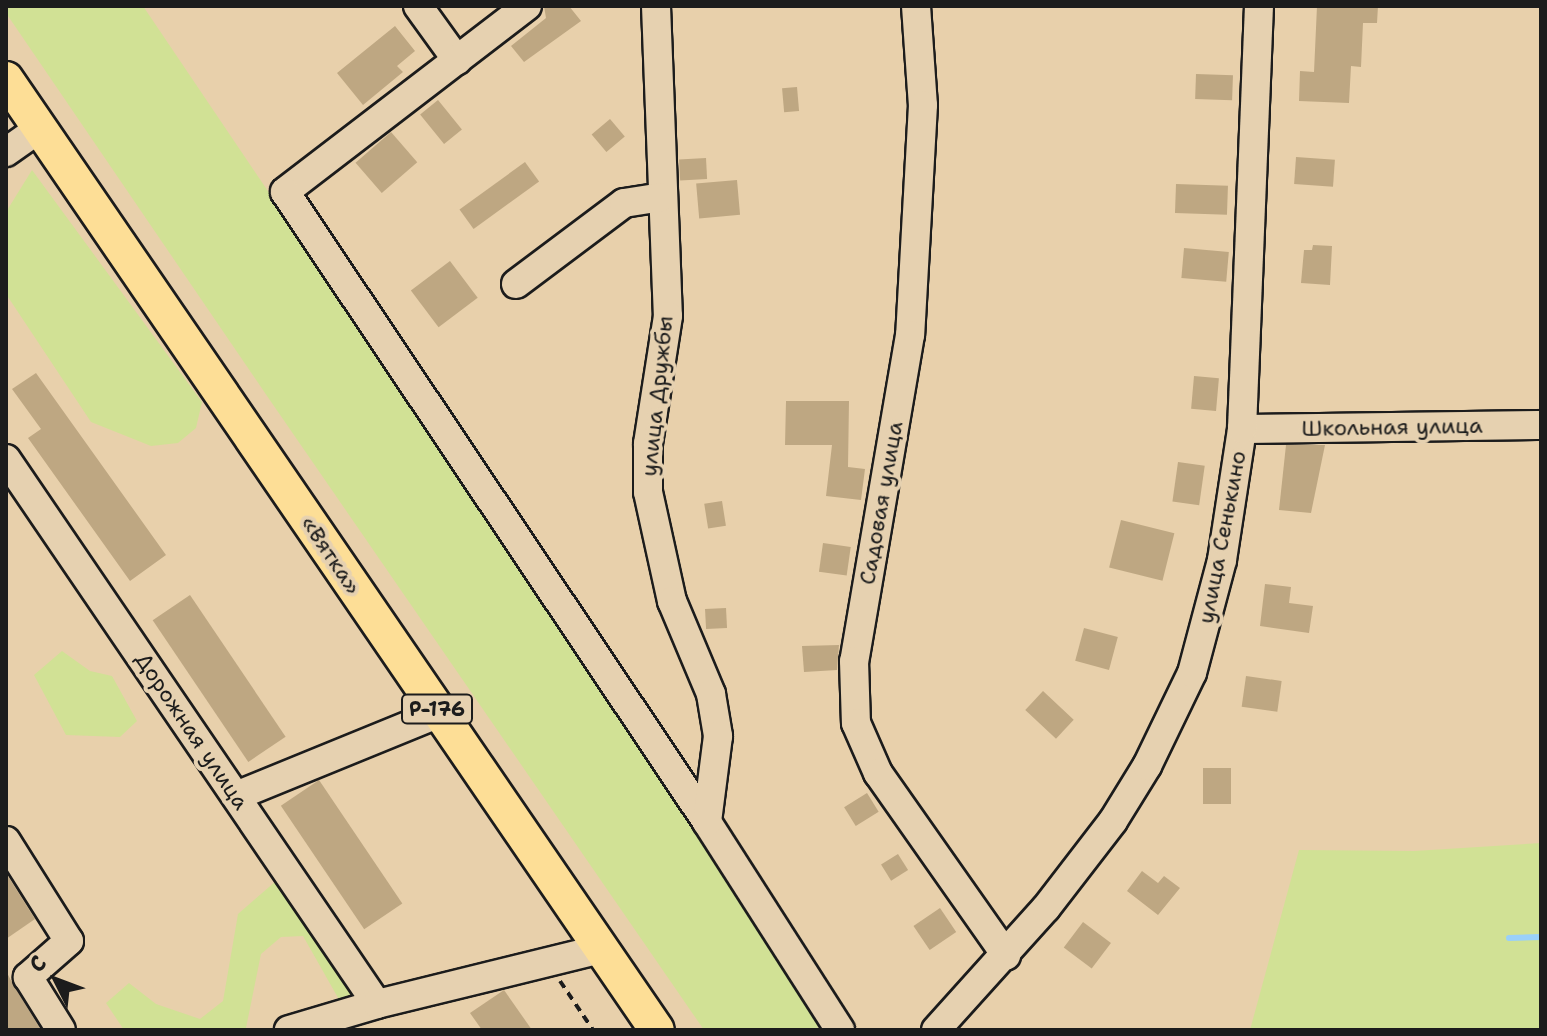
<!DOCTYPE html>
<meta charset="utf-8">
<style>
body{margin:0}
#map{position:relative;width:1547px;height:1036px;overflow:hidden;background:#e8d0ab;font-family:"Shantell Sans",sans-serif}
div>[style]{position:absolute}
.green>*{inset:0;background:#d1e195}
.stream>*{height:6px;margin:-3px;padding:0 3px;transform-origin:3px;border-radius:3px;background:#9ad0f9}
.building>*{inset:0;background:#bea782;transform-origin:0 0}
.path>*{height:4px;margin-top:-2px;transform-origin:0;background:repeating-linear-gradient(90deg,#1c1c1c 0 8px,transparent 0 14px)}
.roads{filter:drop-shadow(2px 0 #1c1c1c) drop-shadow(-2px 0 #1c1c1c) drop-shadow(0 2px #1c1c1c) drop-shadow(0 -2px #1c1c1c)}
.minor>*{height:28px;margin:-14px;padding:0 14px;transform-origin:14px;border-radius:14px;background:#e6d1b0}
.major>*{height:34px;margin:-17px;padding:0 17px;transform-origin:17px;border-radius:17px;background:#fdde96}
span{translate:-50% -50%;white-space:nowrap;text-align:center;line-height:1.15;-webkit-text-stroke:8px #e6d1b0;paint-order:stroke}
.shield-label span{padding:2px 6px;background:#e6d1b0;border:2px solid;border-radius:6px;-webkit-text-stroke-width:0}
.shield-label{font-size:20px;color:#1c1c1c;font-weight:700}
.street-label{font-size:22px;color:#1c1c1c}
.frame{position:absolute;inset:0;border:8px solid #1c1c1c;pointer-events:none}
.north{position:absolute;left:16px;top:940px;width:80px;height:80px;-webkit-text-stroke:6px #e6d1b0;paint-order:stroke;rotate:312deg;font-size:22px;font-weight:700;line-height:32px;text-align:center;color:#1c1c1c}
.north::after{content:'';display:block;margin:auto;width:28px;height:36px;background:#1c1c1c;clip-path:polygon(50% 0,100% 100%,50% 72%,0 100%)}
</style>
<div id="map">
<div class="green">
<div style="clip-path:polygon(6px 6px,143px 6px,814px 1000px,818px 1030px,704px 1030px,265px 393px,6px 13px)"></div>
<div style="clip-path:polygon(32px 170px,202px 402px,196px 428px,178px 443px,151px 446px,91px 422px,8px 297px,6px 212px)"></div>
<div style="clip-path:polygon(62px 651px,90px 671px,112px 676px,137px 721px,120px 737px,66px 735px,34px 675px)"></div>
<div style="clip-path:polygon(1541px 843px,1541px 1030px,1250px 1030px,1299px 850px,1414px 851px)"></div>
<div style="clip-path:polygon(276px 881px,299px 902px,358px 991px,341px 1003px,303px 936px,281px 937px,261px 954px,246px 1028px,124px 1030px,106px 1003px,129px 983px,156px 1004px,200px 1019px,223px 1001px,238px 914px)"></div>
</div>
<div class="stream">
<div style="left:1509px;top:938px;width:32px;rotate:-2deg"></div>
</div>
<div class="building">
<div style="clip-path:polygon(544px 6px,569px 6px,581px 21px,524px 62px,511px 46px,546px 18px)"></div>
<div style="clip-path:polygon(1317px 6px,1378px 6px,1377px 23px,1363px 23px,1361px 67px,1351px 66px,1349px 103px,1299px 101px,1300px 71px,1314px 72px)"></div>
<div style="clip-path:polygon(395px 26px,415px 51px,397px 66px,403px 72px,363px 105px,337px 73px)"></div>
<div style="left:1196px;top:74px;width:37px;height:25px;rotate:2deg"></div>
<div style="left:797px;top:87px;width:24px;height:15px;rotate:85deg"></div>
<div style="left:438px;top:100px;width:38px;height:23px;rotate:51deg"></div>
<div style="left:610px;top:119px;width:23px;height:24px;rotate:50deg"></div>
<div style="left:391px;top:132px;width:40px;height:47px;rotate:49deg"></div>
<div style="left:1296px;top:157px;width:39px;height:27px;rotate:4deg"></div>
<div style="left:706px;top:158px;width:21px;height:27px;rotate:87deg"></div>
<div style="left:525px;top:162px;width:24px;height:81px;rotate:54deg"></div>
<div style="left:737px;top:180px;width:35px;height:41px;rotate:85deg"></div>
<div style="left:1176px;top:184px;width:52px;height:29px;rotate:2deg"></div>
<div style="clip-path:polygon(1313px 245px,1332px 246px,1330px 285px,1301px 283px,1304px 250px,1312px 250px)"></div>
<div style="left:1184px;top:248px;width:45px;height:30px;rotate:5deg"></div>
<div style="left:450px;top:261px;width:46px;height:49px;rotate:53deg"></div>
<div style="clip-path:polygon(36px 373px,166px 555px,130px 581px,28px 438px,41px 429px,12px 389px)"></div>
<div style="left:1194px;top:376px;width:25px;height:33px;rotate:5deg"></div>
<div style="clip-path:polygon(786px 401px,849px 401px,848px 467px,865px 469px,861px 500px,826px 496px,832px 445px,785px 445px)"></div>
<div style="clip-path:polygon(1286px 445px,1325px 445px,1311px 513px,1279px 510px)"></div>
<div style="left:1178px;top:462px;width:27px;height:40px;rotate:8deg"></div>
<div style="left:722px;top:501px;width:25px;height:18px;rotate:81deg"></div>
<div style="left:1121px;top:520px;width:55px;height:49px;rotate:14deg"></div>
<div style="left:823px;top:543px;width:28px;height:29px;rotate:8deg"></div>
<div style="clip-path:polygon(1265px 584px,1291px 587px,1289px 603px,1313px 606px,1309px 633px,1260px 626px)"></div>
<div style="left:190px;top:595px;width:171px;height:45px;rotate:56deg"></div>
<div style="left:726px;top:608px;width:20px;height:21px;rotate:87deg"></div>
<div style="left:1084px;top:628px;width:35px;height:34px;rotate:15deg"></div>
<div style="clip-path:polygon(839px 645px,837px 670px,804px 672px,802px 646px)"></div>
<div style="left:1246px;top:676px;width:36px;height:31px;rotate:8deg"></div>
<div style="left:1043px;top:691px;width:42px;height:26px;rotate:43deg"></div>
<div style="left:1203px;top:768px;width:28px;height:36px"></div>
<div style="left:319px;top:780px;width:149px;height:46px;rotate:56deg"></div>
<div style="left:867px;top:793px;width:22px;height:27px;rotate:58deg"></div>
<div style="left:898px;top:854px;width:19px;height:20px;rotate:58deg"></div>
<div style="clip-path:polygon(1142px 871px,1158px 883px,1164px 876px,1180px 888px,1158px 915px,1127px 891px)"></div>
<div style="clip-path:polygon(6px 873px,35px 919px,6px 939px)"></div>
<div style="left:940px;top:908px;width:29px;height:32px;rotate:56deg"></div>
<div style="left:1083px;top:922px;width:35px;height:32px;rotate:37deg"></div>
<div style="clip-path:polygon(6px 971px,14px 986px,41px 1030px,6px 1030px)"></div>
<div style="clip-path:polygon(504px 990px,532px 1030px,482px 1030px,470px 1013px)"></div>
</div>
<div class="path">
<div style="left:560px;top:981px;width:59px;rotate:56deg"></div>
</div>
<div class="roads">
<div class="minor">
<div style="left:418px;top:6px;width:67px;rotate:54.2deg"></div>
<div style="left:527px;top:6px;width:305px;rotate:142.5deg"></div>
<div style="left:285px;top:192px;width:758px;rotate:56.18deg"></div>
<div style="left:707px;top:822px;width:247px;rotate:57.4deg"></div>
<div style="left:656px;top:6px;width:310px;rotate:87.8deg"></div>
<div style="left:668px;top:316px;width:130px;rotate:98.9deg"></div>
<div style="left:648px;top:444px;width:48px;rotate:90deg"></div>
<div style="left:648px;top:492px;width:112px;rotate:77.6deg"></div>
<div style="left:672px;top:601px;width:101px;rotate:67.2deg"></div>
<div style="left:711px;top:694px;width:43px;rotate:80.5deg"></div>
<div style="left:718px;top:736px;width:87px;rotate:97.3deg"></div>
<div style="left:916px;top:6px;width:99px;rotate:86deg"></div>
<div style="left:923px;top:105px;width:230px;rotate:93.2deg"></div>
<div style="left:910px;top:335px;width:331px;rotate:99.7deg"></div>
<div style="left:854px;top:661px;width:62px;rotate:88.2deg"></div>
<div style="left:856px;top:723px;width:55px;rotate:66.3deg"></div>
<div style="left:878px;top:773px;width:223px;rotate:54.9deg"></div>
<div style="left:6px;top:152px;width:42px;rotate:-35.2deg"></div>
<div style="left:516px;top:284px;width:135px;rotate:-36.9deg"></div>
<div style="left:624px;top:203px;width:37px;rotate:-9deg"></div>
<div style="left:1242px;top:429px;width:299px;rotate:-0.8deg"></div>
<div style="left:6px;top:459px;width:659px;rotate:55.76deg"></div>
<div style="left:377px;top:1004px;width:92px;rotate:163.5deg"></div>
<div style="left:236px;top:796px;width:219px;rotate:-22.2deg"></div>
<div style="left:6px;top:841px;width:118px;rotate:57.8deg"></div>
<div style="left:69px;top:941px;width:55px;rotate:138.7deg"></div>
<div style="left:28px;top:977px;width:62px;rotate:58.1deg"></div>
<div style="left:377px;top:1004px;width:231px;rotate:-13.8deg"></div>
<div style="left:936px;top:1030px;width:164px;rotate:-48deg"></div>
<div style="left:1046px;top:908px;width:110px;rotate:-52.4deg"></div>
<div style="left:1113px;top:821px;width:65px;rotate:-58.3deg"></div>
<div style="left:1147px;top:766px;width:103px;rotate:-64.2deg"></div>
<div style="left:1192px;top:673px;width:117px;rotate:-75.1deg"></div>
<div style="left:1222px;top:560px;width:133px;rotate:-81.3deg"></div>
<div style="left:1242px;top:429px;width:423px;rotate:-87.7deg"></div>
</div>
<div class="major">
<div style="left:6px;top:79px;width:1152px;rotate:55.61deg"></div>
</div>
</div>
<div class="shield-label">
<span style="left:437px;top:709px">Р-176</span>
</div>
<div class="street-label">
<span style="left:657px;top:396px;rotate:-84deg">улица Дружбы</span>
<span style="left:1392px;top:427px;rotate:-1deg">Школьная улица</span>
<span style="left:881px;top:503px;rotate:-80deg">Садовая улица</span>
<span style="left:1222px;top:537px;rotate:-79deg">улица Сенькино</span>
<span style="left:331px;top:555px;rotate:56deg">«Вятка»</span>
<span style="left:192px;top:731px;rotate:56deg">Дорожная улица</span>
</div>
<div class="frame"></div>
<div class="north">С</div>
</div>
